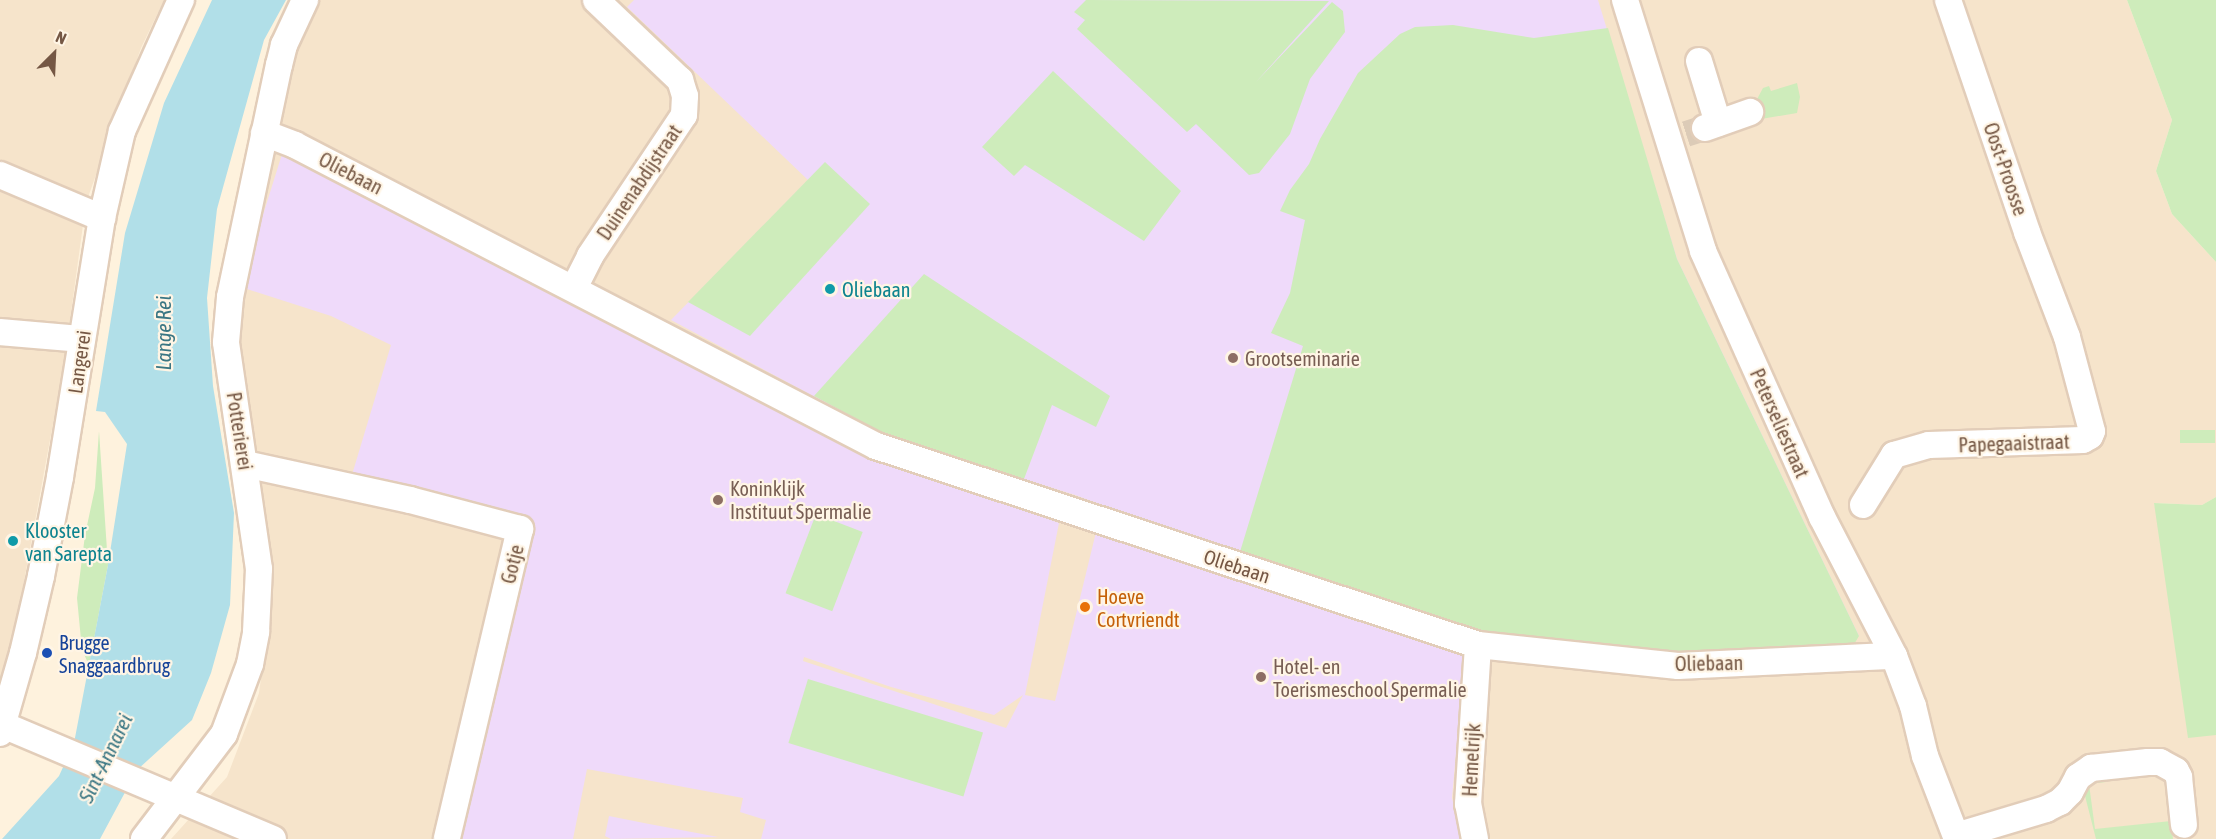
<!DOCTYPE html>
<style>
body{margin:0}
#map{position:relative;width:2216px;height:839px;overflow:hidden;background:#fef2dd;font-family:"Asap Condensed",sans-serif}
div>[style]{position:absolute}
.residential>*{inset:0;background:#f6e4cb}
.education>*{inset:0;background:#efdafa}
.green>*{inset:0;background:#ceecbb;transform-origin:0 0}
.water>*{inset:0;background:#b1dfe8}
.street-tunnel>*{height:26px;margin-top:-13px;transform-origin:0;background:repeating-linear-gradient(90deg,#dccbb7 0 26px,transparent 0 39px)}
.roads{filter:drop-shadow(2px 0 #e2cdb9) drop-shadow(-2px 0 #e2cdb9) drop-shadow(0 2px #e2cdb9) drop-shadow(0 -2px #e2cdb9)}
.street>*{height:26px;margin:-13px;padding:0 13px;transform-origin:13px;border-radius:13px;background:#fff}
.dots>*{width:16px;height:16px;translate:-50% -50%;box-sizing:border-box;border:3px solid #fff5e5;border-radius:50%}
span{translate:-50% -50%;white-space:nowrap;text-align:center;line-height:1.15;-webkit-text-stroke:4.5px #fff5e5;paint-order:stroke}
.street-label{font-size:20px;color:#755744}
.culture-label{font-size:20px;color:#0d838f}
.left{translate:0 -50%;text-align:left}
.education-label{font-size:20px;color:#785e54}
.food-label{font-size:20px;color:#c56008}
.transit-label{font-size:20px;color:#164399}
.water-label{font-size:21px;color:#3a7683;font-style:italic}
.north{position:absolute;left:24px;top:24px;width:60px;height:60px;-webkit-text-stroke:4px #fff5e5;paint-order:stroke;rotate:24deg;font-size:16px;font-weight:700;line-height:24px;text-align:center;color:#755744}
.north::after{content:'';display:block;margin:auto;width:21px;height:27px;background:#755744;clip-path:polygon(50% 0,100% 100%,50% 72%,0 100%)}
</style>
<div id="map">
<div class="residential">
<div style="clip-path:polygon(0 0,164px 0,141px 48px,86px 203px,64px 364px,13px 641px,0 686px)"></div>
<div style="clip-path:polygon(315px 0,2127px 0,2172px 120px,2156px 171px,2172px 214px,2216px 262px,2216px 497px,2202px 505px,2154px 503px,2216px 735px,2216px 839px,171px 839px,227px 777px,259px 693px,273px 590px,239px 365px,247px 249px,293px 49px)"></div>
</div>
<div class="education">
<div style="clip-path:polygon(634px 0,1598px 0,1677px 259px,1859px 636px,1239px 555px,1075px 495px,888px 436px,671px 320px,808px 180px,627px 7px)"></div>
<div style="clip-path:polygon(evenodd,283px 151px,875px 456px,1059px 523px,1025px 695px,1055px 701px,1097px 528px,1465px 652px,1452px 798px,1462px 839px,761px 839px,766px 820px,740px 812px,743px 798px,587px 769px,573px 839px,459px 839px,535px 525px,351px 478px,391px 345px,331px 316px,247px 289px,251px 253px,283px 151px,804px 657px,891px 687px,994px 715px,1023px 695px,1006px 728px,803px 661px,804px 657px)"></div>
<div style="clip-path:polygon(609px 816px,644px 823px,718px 837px,611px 839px,605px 836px)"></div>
</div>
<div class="green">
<div style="clip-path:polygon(1086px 0,1329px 1px,1256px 82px,1332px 2px,1343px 11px,1345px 32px,1310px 79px,1290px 134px,1259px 173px,1249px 175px,1196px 124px,1187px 132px,1077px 29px,1085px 20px,1074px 12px)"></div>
<div style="clip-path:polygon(2127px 0,2216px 0,2216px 262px,2172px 214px,2156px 171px,2172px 120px)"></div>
<div style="clip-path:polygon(1453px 25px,1534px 38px,1608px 28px,1677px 259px,1859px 636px,1853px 646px,1682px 653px,1486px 638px,1239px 555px,1303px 346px,1271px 333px,1290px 293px,1305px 220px,1280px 211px,1290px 190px,1309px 164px,1320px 139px,1358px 73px,1400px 34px,1415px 27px)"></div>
<div style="clip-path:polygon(1053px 71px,1181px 191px,1144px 241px,1025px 165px,1014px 176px,982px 147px)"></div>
<div style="clip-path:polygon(1797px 83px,1800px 97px,1797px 113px,1761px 119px,1756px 101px,1763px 88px,1769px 86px,1771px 91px)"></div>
<div style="clip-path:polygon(825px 162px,870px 204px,750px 336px,688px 302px)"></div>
<div style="clip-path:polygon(924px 274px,1110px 396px,1096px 427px,1052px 405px,1024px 479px,888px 436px,814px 396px)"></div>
<div style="left:2215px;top:430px;width:13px;height:35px;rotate:90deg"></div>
<div style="clip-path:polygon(99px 431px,108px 565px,89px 665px,82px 650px,77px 598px,85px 535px,95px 488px)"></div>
<div style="clip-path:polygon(2216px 497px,2216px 735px,2188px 738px,2154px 503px,2202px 505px)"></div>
<div style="left:816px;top:514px;width:50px;height:85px;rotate:21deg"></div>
<div style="left:808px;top:679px;width:183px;height:67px;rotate:17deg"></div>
<div style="clip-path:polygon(2105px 772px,2106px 782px,2089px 784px,2095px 829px,2171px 821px,2173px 839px,2096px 839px,2084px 792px,2085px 781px)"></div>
</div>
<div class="water">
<div style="clip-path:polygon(212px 0,286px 0,264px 40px,217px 209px,207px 298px,213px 386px,234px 513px,230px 605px,211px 673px,192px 720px,137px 770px,100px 839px,2px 839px,59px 776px,74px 743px,108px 565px,127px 444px,105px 412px,96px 411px,125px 233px,164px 103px)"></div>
</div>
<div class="street-tunnel">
<div style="left:1686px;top:134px;width:20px;rotate:-18deg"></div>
</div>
<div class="roads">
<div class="street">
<div style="left:1625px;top:0;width:263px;rotate:72.7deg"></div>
<div style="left:1703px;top:251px;width:291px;rotate:65.9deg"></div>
<div style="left:1822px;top:517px;width:157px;rotate:62.6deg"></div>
<div style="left:1894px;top:656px;width:53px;rotate:69.2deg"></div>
<div style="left:1913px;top:706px;width:51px;rotate:76.5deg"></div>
<div style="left:1925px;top:756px;width:89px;rotate:68.9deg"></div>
<div style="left:1699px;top:61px;width:65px;rotate:73deg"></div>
<div style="left:1705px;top:128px;width:48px;rotate:-19.6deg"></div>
<div style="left:264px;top:133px;width:33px;rotate:21deg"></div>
<div style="left:295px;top:145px;width:654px;rotate:27.39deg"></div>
<div style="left:876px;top:446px;width:634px;rotate:18.29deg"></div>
<div style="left:1478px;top:645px;width:201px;rotate:6deg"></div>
<div style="left:1678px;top:666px;width:216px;rotate:-2.7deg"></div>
<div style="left:0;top:175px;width:111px;rotate:22.9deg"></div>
<div style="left:574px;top:288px;width:36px;rotate:-63deg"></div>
<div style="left:590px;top:256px;width:169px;rotate:-56.3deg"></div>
<div style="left:684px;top:115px;width:19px;rotate:-87deg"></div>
<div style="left:685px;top:96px;width:17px;rotate:-107deg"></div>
<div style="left:680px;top:80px;width:116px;rotate:-136.4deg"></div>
<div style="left:0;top:332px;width:82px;rotate:4.9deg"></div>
<div style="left:245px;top:464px;width:169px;rotate:12.3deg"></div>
<div style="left:410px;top:500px;width:114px;rotate:14.8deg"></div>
<div style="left:520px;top:529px;width:318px;rotate:103.3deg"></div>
<div style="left:1863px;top:505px;width:59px;rotate:-58.2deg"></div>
<div style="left:1894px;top:455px;width:36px;rotate:-16deg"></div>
<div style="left:1929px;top:445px;width:154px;rotate:-1.9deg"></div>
<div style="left:2083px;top:440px;width:8px;rotate:-30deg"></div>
<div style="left:2090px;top:436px;width:5px;rotate:-68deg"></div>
<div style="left:2092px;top:431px;width:97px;rotate:-104.9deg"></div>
<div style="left:2067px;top:337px;width:112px;rotate:-110.9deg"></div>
<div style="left:2027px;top:232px;width:245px;rotate:-108.8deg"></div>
<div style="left:3px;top:725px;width:293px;rotate:22.9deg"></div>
<div style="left:0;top:733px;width:83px;rotate:-74deg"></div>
<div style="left:23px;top:653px;width:79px;rotate:-76.8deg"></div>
<div style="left:41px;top:576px;width:101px;rotate:-79.1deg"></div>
<div style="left:60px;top:477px;width:262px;rotate:-80.8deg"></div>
<div style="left:102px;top:218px;width:89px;rotate:-77.1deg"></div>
<div style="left:122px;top:131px;width:144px;rotate:-65.8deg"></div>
<div style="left:1956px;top:836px;width:94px;rotate:-16.7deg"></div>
<div style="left:2046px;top:809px;width:16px;rotate:-27deg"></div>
<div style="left:2060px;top:802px;width:14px;rotate:-45deg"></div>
<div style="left:2070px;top:792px;width:17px;rotate:-62deg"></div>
<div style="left:2078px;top:777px;width:16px;rotate:-35deg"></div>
<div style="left:2091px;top:768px;width:57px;rotate:-6deg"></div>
<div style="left:2148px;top:762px;width:12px"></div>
<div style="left:2160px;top:762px;width:18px;rotate:29deg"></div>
<div style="left:2176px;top:771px;width:7px;rotate:63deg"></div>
<div style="left:2179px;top:777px;width:48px;rotate:84.1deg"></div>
<div style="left:144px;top:839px;width:132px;rotate:-52.7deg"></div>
<div style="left:224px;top:734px;width:75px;rotate:-69.6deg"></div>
<div style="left:250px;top:664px;width:33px;rotate:-79deg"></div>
<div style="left:256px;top:632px;width:63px;rotate:-87.3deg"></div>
<div style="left:259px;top:569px;width:229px;rotate:-98.3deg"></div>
<div style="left:226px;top:342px;width:45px;rotate:-84.9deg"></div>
<div style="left:230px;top:297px;width:237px;rotate:-78.1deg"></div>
<div style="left:279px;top:65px;width:21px;rotate:-76deg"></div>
<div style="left:284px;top:45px;width:50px;rotate:-65deg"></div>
<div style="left:1475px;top:839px;width:36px;rotate:-101deg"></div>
<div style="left:1468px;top:804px;width:159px;rotate:-86.4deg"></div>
</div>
</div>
<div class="dots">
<div style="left:830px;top:289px;background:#0f9aa8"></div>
<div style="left:1233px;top:358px;background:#8d6e63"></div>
<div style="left:718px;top:500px;background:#8d6e63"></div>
<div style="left:13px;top:541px;background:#0f9aa8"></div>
<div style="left:1085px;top:607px;background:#e8710a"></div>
<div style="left:47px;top:653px;background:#1a4fb4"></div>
<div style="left:1261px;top:677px;background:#8d6e63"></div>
</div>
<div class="street-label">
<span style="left:2006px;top:169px;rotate:71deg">Oost-Proosse</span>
<span style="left:351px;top:173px;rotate:27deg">Oliebaan</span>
<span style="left:639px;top:182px;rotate:-56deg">Duinenabdijstraat</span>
<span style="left:79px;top:362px;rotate:-82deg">Langerei</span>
<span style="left:1780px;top:423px;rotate:66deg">Peterseliestraat</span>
<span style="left:240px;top:431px;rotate:81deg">Potterierei</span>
<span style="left:2014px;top:443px;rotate:-2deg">Papegaaistraat</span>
<span style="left:512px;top:564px;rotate:-76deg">Gotje</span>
<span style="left:1237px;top:566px;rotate:18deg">Oliebaan</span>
<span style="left:1709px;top:663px;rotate:-1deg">Oliebaan</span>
<span style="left:1471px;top:760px;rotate:-87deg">Hemelrijk</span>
</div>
<div class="culture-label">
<span class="left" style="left:842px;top:289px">Oliebaan</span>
<span class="left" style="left:25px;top:542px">Klooster<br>van Sarepta</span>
</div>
<div class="education-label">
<span class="left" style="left:1245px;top:358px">Grootseminarie</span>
<span class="left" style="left:730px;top:500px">Koninklijk<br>Instituut Spermalie</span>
<span class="left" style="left:1273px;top:678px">Hotel- en<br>Toerismeschool Spermalie</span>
</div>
<div class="food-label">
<span class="left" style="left:1097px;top:608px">Hoeve<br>Cortvriendt</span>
</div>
<div class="transit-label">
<span class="left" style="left:59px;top:654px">Brugge<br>Snaggaardbrug</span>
</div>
<div class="water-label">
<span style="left:163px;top:333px;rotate:-90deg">Lange Rei</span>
<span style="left:105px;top:758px;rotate:-64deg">Sint-Annarei</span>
</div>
<div class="north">N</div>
</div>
